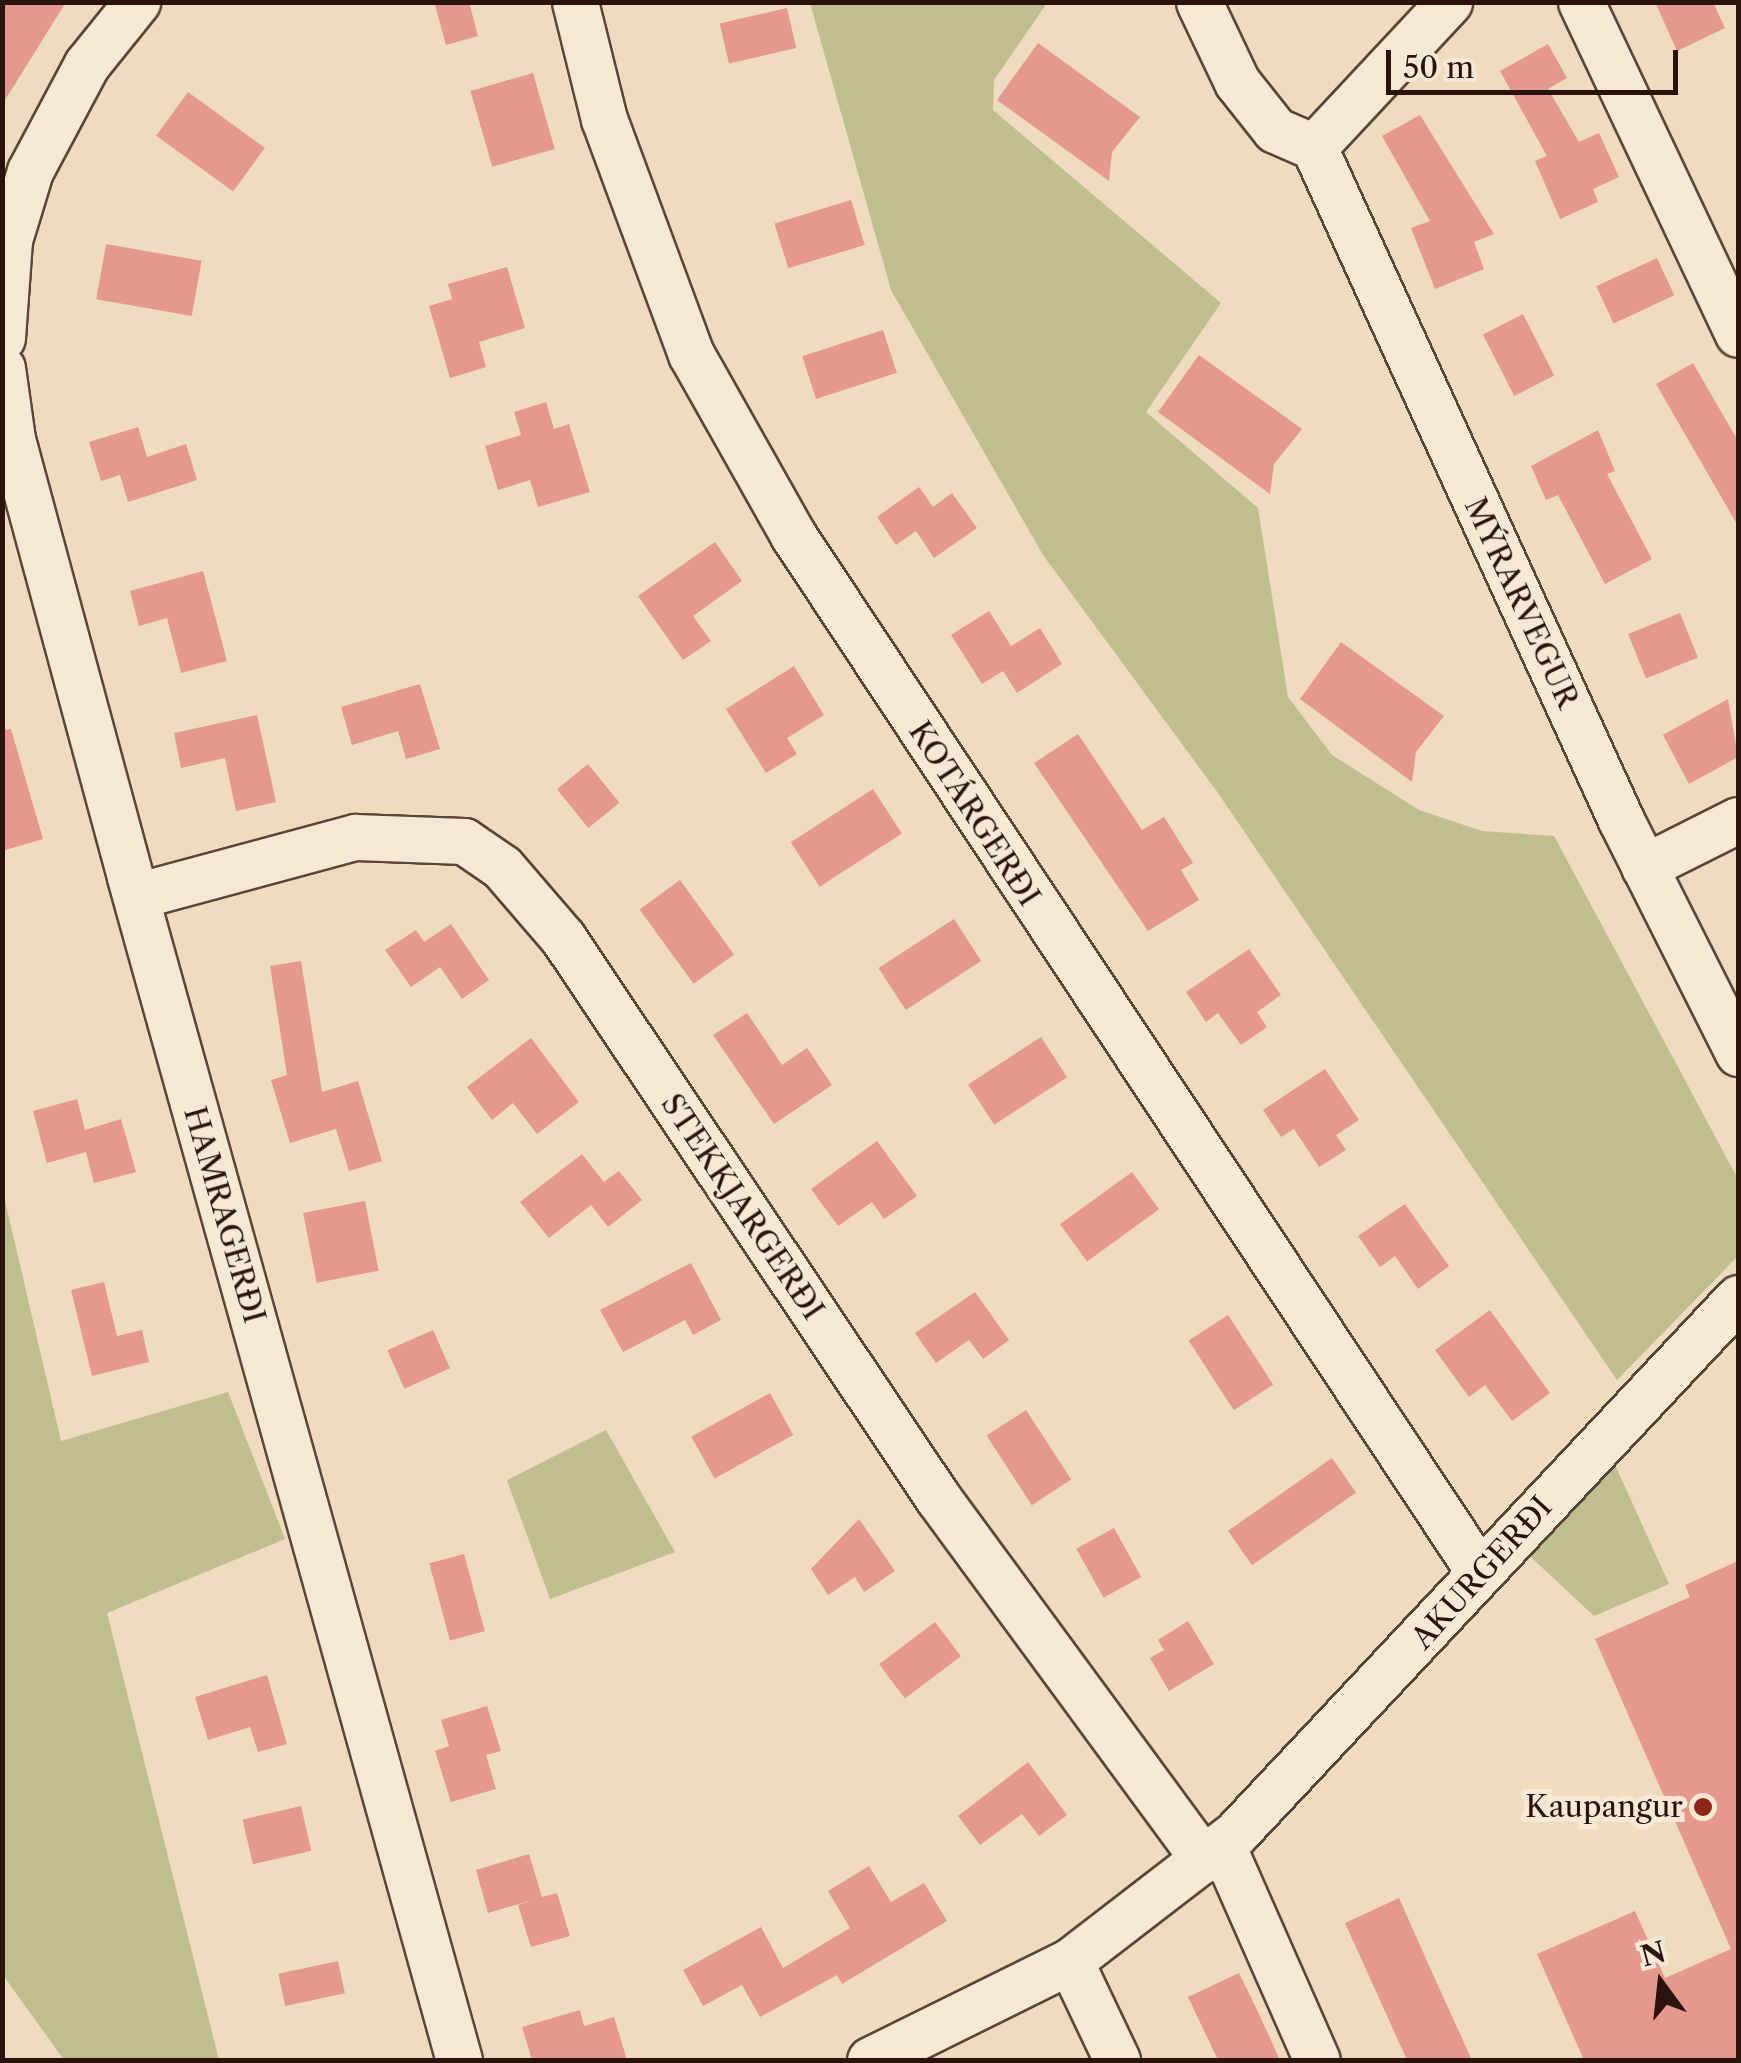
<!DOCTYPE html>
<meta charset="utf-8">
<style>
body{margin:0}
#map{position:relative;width:1741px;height:2063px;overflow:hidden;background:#efdbbf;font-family:"Libre Caslon Text",serif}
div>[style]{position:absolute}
.green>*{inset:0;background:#bfbe8e}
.building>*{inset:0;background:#e5988e;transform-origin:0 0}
.roads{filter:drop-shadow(2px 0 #5b4537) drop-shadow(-2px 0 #5b4537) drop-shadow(0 2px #5b4537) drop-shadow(0 -2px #5b4537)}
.minor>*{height:45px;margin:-22.5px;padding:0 22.5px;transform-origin:22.5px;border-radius:22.5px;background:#f5e8d5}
.dots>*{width:28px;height:28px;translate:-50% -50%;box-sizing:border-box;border:5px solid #f5e8d5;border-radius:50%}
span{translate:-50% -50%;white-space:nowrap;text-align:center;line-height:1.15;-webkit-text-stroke:10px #f5e8d5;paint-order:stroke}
.street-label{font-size:30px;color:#2a130a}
.poi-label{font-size:30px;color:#2a130a}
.right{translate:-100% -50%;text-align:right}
.frame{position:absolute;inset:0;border:5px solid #2a130a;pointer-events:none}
.north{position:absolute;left:1611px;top:1933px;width:100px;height:100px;-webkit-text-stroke:8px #f5e8d5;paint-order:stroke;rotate:345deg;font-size:28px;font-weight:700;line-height:40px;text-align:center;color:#2a130a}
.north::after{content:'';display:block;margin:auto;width:35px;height:45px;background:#2a130a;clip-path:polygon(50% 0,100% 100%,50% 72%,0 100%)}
.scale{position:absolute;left:1386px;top:50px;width:292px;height:45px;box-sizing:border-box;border:5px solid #2a130a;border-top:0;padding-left:12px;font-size:30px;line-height:35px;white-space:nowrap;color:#2a130a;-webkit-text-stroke:8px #f5e8d5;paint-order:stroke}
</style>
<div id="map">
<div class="green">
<div style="clip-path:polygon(810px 3px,1047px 3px,994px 80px,993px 110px,1221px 303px,1146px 412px,1258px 508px,1288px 697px,1332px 755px,1419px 810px,1482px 831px,1554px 836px,1738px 1179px,1738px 1256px,1617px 1380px,1218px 793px,1043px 555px,891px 290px)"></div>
<div style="clip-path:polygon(3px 1192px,61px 1441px,228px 1392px,285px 1539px,107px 1613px,219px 2060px,64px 2060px,3px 1975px)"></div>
<div style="clip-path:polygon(606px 1430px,675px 1552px,550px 1599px,507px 1480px)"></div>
<div style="clip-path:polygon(1611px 1456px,1669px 1584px,1594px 1616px,1522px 1549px)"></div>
</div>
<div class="building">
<div style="clip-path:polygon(2px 2px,66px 2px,2px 105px)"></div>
<div style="clip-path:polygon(434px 2px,469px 2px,478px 36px,446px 45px)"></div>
<div style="clip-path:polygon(1655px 2px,1713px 2px,1725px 28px,1677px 51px)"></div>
<div style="left:787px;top:8px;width:41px;height:69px;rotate:77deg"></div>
<div style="clip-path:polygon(1038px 43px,1140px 117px,1112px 152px,1109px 181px,997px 100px)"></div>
<div style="clip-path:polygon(1548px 44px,1567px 78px,1548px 89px,1579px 142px,1599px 133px,1619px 177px,1593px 189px,1598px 202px,1560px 219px,1535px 161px,1547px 156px,1500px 71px)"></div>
<div style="left:533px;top:73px;width:79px;height:65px;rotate:74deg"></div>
<div style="left:188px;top:92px;width:95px;height:54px;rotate:36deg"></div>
<div style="clip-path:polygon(1420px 115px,1494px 234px,1474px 242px,1484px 269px,1435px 289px,1411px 228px,1430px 221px,1382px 136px)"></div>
<div style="left:851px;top:200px;width:47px;height:80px;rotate:73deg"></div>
<div style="left:106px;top:244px;width:97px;height:56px;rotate:10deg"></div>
<div style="left:1657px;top:258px;width:41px;height:67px;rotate:65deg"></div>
<div style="clip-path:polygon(507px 267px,525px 328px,479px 342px,486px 367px,450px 378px,429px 306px,452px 299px,448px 284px)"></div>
<div style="left:1523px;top:314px;width:69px;height:45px;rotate:63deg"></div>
<div style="left:883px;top:330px;width:45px;height:85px;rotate:72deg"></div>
<div style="clip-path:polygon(1199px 355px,1302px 429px,1274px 464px,1270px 494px,1158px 412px)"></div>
<div style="clip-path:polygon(1693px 363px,1738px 441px,1738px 526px,1656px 384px)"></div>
<div style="clip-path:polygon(546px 402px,554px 429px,569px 424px,590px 492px,538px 507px,530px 480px,498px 490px,485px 446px,521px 435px,514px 412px)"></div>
<div style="clip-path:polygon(138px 427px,147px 457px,186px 444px,197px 480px,128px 502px,120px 475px,101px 481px,89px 442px)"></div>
<div style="clip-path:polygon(1598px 430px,1615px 471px,1607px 474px,1652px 559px,1605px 584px,1558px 495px,1546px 500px,1531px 466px)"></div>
<div style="clip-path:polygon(919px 487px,933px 507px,952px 493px,977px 528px,934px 558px,916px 531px,896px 545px,877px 517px)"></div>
<div style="clip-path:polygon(715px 542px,742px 581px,693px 616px,711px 641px,683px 660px,638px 596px)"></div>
<div style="clip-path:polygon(203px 571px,227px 661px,181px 673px,167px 618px,139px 626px,130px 591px)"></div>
<div style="clip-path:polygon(989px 611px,1011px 646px,1040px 628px,1062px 664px,1017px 693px,1003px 671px,982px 684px,951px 635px)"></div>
<div style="left:1680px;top:613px;width:48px;height:56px;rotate:68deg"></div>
<div style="clip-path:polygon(1341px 642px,1444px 716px,1416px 752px,1412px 782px,1300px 699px)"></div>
<div style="clip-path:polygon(794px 666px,824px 715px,787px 738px,797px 754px,766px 773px,726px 709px)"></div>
<div style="clip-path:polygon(420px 684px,440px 749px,406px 759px,398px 731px,352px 745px,341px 707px)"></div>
<div style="clip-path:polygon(1728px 699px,1738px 757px,1689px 784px,1663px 735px)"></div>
<div style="clip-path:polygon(257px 715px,276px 802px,236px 811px,225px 758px,181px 768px,174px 733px)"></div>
<div style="clip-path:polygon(11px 729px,43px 839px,2px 851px,2px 730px)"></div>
<div style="clip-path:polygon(1078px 734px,1142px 830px,1164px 817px,1193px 863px,1181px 870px,1199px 900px,1148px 931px,1034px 763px)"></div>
<div style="left:588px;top:764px;width:50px;height:40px;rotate:51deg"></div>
<div style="left:873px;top:789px;width:53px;height:98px;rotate:57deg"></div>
<div style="left:680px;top:880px;width:92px;height:50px;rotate:54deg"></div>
<div style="left:954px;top:919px;width:50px;height:90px;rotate:57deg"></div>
<div style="clip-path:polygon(451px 924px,489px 980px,462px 999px,440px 967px,411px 987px,385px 950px,416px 930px,424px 942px)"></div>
<div style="clip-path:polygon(1249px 949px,1281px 995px,1257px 1012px,1267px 1027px,1241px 1045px,1218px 1013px,1206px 1022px,1186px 992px)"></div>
<div style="clip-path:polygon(301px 961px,322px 1092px,358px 1081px,382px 1161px,349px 1171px,336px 1129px,290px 1143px,271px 1080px,287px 1075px,270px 966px)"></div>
<div style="clip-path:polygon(747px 1013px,782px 1065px,807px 1048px,832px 1085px,774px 1124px,713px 1035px)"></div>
<div style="left:1041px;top:1037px;width:48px;height:87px;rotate:57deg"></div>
<div style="clip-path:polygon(531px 1038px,579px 1102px,537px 1134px,513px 1103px,492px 1120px,467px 1087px)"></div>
<div style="clip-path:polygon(1325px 1069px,1359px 1120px,1336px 1135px,1346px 1150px,1319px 1167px,1294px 1129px,1281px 1137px,1263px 1110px)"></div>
<div style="clip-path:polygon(77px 1099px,85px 1130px,121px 1119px,136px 1172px,94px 1183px,86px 1152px,47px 1163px,33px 1111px)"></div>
<div style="clip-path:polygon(877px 1141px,917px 1196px,884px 1219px,872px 1202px,838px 1226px,811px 1189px)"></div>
<div style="clip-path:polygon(582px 1154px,604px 1182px,619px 1171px,642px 1200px,608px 1227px,591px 1205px,549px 1238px,520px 1202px)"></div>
<div style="left:1132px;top:1172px;width:46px;height:89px;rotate:54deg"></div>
<div style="left:365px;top:1201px;width:71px;height:63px;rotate:79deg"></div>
<div style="clip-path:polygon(1405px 1204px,1449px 1266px,1418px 1289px,1395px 1256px,1380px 1267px,1358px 1236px)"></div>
<div style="clip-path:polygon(691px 1263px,721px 1320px,693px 1335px,685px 1320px,623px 1352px,600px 1310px)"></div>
<div style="clip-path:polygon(104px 1282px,117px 1336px,142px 1330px,149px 1362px,92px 1376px,71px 1290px)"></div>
<div style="clip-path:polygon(975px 1292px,1009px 1340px,983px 1359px,969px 1340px,936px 1363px,915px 1333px)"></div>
<div style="clip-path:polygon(1490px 1310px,1550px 1393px,1512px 1421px,1485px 1385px,1469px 1397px,1435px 1350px)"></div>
<div style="left:1228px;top:1315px;width:83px;height:47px;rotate:57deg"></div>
<div style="left:433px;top:1330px;width:42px;height:50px;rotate:66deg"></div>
<div style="left:770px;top:1393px;width:48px;height:90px;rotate:61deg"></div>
<div style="left:1026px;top:1410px;width:83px;height:47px;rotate:57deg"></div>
<div style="left:1332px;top:1458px;width:42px;height:127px;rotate:55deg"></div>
<div style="clip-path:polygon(859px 1519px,895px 1571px,864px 1592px,855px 1577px,828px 1595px,811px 1569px)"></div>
<div style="left:1114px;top:1528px;width:56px;height:43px;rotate:61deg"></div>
<div style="left:464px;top:1554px;width:80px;height:36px;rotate:75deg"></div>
<div style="clip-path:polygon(1738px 1561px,1738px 2060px,1584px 2060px,1537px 1954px,1635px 1911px,1665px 1978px,1731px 1949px,1595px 1639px,1690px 1597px,1685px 1585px)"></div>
<div style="clip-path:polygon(1188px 1621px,1214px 1664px,1169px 1691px,1150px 1658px,1164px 1650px,1158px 1640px)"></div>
<div style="left:935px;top:1622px;width:43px;height:70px;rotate:53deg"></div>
<div style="clip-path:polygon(267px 1675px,287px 1744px,258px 1752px,250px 1727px,208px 1740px,195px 1697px)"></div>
<div style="clip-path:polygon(487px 1706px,501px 1751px,486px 1755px,496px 1789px,451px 1802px,435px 1751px,449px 1746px,441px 1720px)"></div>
<div style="clip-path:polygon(1028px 1762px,1067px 1815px,1039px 1836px,1022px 1814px,980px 1845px,958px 1816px)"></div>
<div style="left:301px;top:1806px;width:46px;height:60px;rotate:77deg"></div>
<div style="clip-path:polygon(529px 1854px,542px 1897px,557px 1893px,570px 1936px,531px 1947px,518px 1905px,536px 1899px,488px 1913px,476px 1870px)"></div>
<div style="clip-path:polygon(869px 1866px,891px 1902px,924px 1883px,947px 1921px,842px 1984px,837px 1975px,760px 2017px,742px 1985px,703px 2006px,683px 1970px,761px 1927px,783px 1968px,850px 1928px,828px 1891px)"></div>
<div style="clip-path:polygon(1399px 1898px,1435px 1979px,1472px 2060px,1407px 2060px,1345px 1923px)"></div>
<div style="left:338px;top:1961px;width:33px;height:61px;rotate:78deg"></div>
<div style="clip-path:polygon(1239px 1973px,1259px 2014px,1280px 2060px,1218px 2060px,1188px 1997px)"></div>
<div style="clip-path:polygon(580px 2010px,584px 2026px,614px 2017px,627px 2060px,532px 2060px,522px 2027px)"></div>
</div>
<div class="roads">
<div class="minor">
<div style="left:575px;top:2px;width:121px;rotate:76.1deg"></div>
<div style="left:604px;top:119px;width:251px;rotate:69.7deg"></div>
<div style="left:691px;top:354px;width:208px;rotate:60.6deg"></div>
<div style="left:793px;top:535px;width:1243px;rotate:56.51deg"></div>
<div style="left:1199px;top:2px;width:89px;rotate:64.6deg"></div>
<div style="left:1237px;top:82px;width:61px;rotate:51.6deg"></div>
<div style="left:1275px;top:130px;width:43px;rotate:23.6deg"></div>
<div style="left:1581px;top:2px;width:367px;rotate:64.7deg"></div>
<div style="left:1314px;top:147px;width:740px;rotate:65.48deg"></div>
<div style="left:1621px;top:820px;width:261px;rotate:63.3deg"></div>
<div style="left:1314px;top:147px;width:198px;rotate:-47deg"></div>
<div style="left:2px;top:338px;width:98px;rotate:-85.9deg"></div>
<div style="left:9px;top:240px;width:72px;rotate:-73.1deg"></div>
<div style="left:30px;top:171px;width:121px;rotate:-62deg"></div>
<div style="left:87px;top:64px;width:80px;rotate:-51.1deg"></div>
<div style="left:2px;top:368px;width:72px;rotate:82deg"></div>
<div style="left:12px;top:439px;width:454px;rotate:74.9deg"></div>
<div style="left:130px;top:877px;width:1228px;rotate:74.46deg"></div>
<div style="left:1644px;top:867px;width:105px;rotate:-26.6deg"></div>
<div style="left:136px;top:896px;width:227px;rotate:-15.1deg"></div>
<div style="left:355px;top:837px;width:109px;rotate:2.1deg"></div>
<div style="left:464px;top:841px;width:46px;rotate:34.4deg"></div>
<div style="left:502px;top:867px;width:94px;rotate:49.3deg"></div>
<div style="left:563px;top:938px;width:674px;rotate:56.19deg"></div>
<div style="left:938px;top:1498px;width:449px;rotate:53.7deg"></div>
<div style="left:1222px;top:1845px;width:235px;rotate:66.2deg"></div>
<div style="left:1070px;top:1961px;width:110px;rotate:64.6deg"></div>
<div style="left:870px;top:2060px;width:223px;rotate:-26.3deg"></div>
<div style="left:1070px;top:1961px;width:208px;rotate:-37.6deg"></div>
<div style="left:1235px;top:1834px;width:735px;rotate:-46.82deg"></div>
</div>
</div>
<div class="dots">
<div style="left:1703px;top:1807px;background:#8f2418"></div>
</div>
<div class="street-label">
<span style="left:1521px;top:603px;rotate:65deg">MÝRARVEGUR</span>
<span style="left:974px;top:814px;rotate:57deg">KOTÁRGERÐI</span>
<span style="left:742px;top:1207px;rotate:56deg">STEKKJARGERÐI</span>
<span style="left:224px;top:1215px;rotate:74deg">HAMRAGERÐI</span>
<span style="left:1482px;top:1573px;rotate:-48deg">AKURGERÐI</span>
</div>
<div class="poi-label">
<span class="right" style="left:1683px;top:1807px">Kaupangur</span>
</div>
<div class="frame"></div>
<div class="north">N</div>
<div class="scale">50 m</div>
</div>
